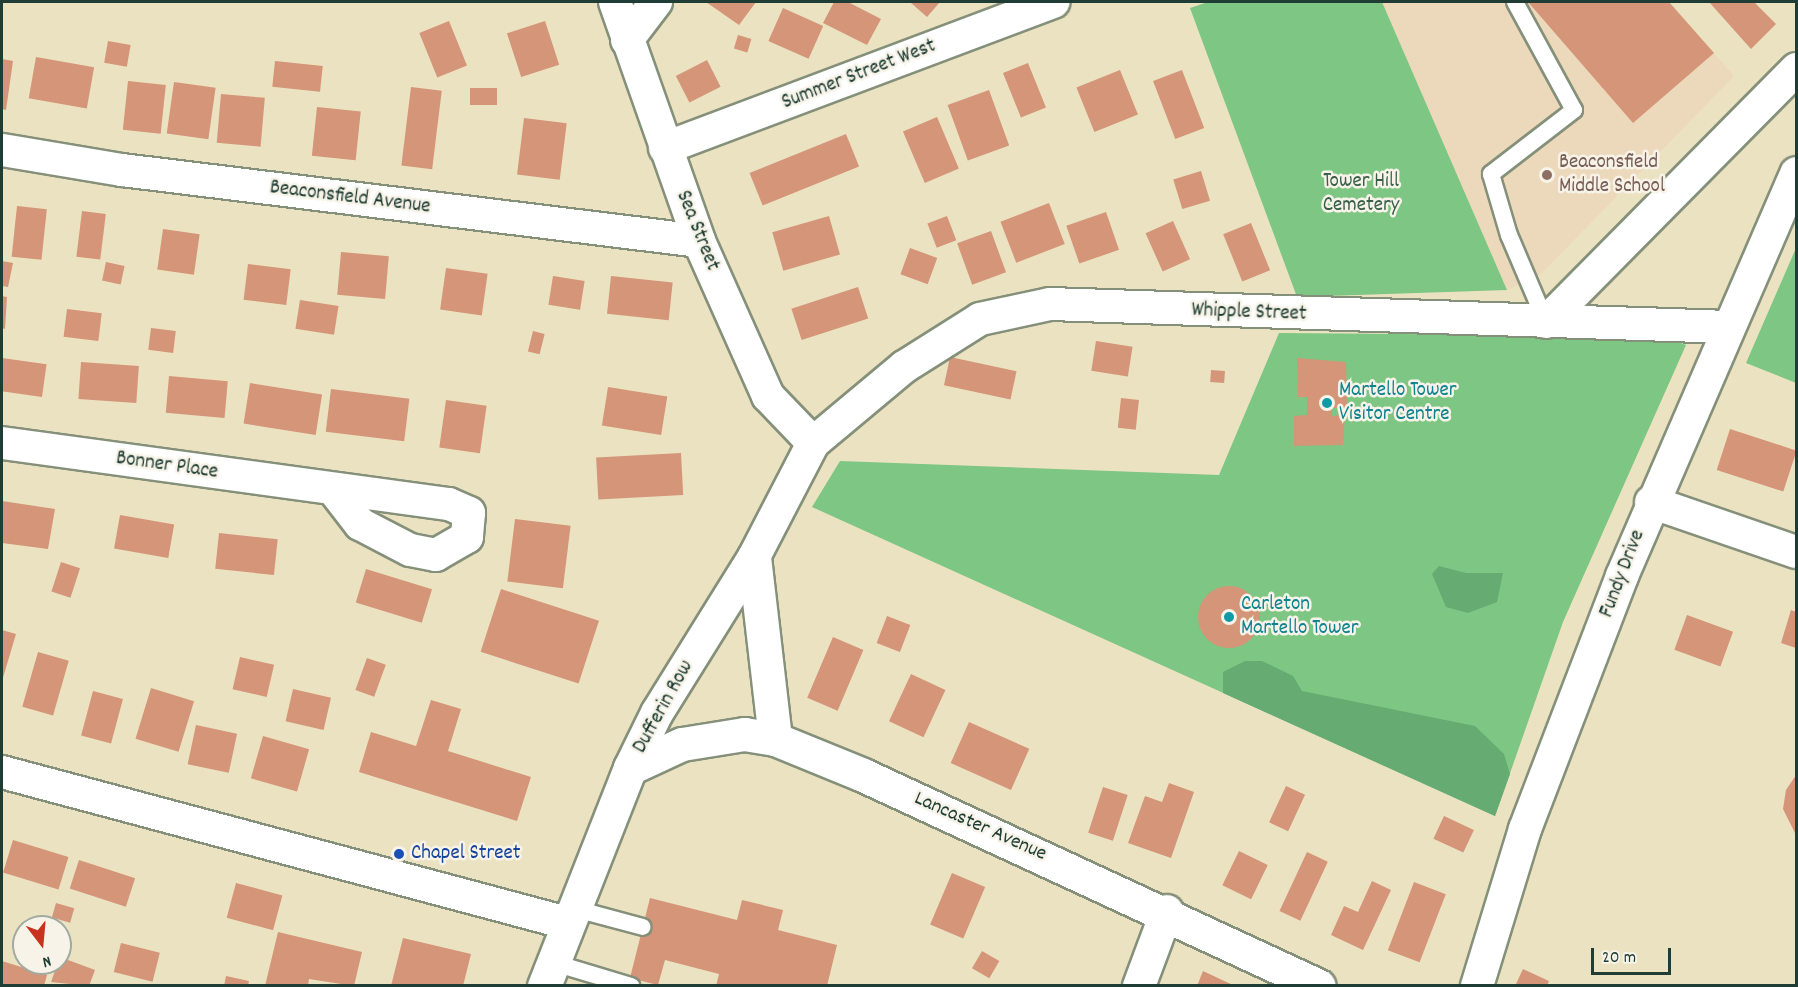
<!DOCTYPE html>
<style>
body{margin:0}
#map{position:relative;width:1798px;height:987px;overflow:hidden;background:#ebe2c1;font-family:Dekko,sans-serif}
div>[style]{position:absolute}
.built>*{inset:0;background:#ecd8ba}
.green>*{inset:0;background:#7ec683}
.forest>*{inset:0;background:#66ab71}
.building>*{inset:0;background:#d49578;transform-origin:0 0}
.round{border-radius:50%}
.roads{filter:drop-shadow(2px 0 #85907a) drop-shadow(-2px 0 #85907a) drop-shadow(0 2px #85907a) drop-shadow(0 -2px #85907a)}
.service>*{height:16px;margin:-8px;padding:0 8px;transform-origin:8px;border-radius:8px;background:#fff}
.minor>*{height:32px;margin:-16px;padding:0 16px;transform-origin:16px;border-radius:16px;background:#fff}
.tertiary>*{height:33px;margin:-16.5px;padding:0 16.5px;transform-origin:16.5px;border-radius:16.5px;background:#fff}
.dots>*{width:16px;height:16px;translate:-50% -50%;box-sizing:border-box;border:3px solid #f7f3e8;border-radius:50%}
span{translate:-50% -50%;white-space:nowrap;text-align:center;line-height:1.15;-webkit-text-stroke:5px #f7f3e8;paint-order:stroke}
.street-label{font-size:21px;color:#1f3d34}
.education-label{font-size:21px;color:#785e54}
.left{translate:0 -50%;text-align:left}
.park-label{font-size:21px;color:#375f48}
.culture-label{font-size:21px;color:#0d838f}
.transit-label{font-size:21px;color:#164399}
.frame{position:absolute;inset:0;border:3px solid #1f3d34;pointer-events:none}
.north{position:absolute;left:12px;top:915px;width:60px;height:60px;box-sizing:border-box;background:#f7f3e8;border:2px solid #a1aaa0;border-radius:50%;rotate:164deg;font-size:16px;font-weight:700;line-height:24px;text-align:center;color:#1f3d34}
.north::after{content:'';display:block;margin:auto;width:21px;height:27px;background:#c8321e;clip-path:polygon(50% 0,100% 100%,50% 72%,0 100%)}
.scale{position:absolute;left:1591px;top:948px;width:80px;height:27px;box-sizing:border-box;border:3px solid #1f3d34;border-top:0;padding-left:8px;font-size:18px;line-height:21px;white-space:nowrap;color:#1f3d34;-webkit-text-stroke:4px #f7f3e8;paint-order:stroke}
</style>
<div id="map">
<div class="built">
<div style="clip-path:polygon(1382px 2px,1669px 2px,1734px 76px,1541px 274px,1507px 290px)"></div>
</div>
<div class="green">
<div style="clip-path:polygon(1208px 2px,1382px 2px,1507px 290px,1297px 297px,1190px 8px)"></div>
<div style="clip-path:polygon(1796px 248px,1796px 383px,1746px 363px)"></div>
<div style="clip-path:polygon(1279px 333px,1663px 336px,1686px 345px,1563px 622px,1495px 816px,812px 507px,840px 461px,1219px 475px)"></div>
</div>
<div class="forest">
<div style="clip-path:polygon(1439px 566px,1466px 573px,1503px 573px,1497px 602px,1468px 613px,1446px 607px,1432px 574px)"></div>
<div style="clip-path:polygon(1245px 661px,1262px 661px,1293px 676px,1302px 691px,1475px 726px,1504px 754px,1510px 774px,1495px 816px,1223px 693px,1223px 672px)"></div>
</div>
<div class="building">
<div style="clip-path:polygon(706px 2px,756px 2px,739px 25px)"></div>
<div style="clip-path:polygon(834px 2px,848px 2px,881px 19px,867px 45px,823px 23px)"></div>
<div style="clip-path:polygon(910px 2px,940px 2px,927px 17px)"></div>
<div style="clip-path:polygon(1528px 2px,1669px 2px,1714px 53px,1633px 123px)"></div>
<div style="clip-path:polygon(1709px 2px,1754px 2px,1776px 24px,1751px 49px)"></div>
<div style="left:783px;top:8px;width:44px;height:36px;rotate:24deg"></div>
<div style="left:449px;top:21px;width:48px;height:32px;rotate:68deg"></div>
<div style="left:545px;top:21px;width:46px;height:40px;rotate:72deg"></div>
<div style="left:738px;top:35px;width:14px;height:14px;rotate:17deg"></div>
<div style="left:108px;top:41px;width:23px;height:22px;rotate:10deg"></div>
<div style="left:36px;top:57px;width:59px;height:42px;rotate:10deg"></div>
<div style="clip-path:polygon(2px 59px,13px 61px,6px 110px,2px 109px)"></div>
<div style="left:707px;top:60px;width:30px;height:35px;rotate:63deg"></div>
<div style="left:275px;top:61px;width:48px;height:26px;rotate:6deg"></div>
<div style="left:1028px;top:63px;width:48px;height:27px;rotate:68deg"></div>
<div style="left:1120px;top:70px;width:48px;height:47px;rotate:68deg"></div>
<div style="left:1182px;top:70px;width:62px;height:31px;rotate:69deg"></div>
<div style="left:128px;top:81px;width:38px;height:49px;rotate:6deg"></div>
<div style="left:174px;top:82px;width:42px;height:52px;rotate:8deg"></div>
<div style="left:411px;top:87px;width:31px;height:79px;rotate:7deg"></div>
<div style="left:497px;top:88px;width:17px;height:27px;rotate:90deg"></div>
<div style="left:989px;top:90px;width:59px;height:44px;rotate:70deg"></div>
<div style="left:221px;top:94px;width:44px;height:49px;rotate:5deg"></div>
<div style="left:317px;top:107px;width:44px;height:49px;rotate:6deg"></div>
<div style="left:937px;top:117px;width:56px;height:37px;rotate:67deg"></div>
<div style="left:524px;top:118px;width:43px;height:57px;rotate:7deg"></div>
<div style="left:846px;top:134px;width:35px;height:104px;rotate:68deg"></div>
<div style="left:1201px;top:171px;width:31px;height:29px;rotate:73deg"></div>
<div style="left:1049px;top:203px;width:44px;height:52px;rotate:69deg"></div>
<div style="left:17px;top:206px;width:30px;height:51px;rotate:6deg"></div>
<div style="left:82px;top:211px;width:24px;height:46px;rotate:7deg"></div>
<div style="left:1106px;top:212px;width:40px;height:42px;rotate:71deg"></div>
<div style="left:829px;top:216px;width:40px;height:59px;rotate:74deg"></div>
<div style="left:947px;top:216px;width:26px;height:21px;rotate:69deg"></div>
<div style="left:1173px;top:221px;width:42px;height:30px;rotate:66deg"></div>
<div style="left:1251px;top:223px;width:51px;height:30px;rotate:68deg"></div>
<div style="left:163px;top:229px;width:37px;height:41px;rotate:8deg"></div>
<div style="left:991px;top:231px;width:44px;height:36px;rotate:70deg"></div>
<div style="left:910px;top:248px;width:29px;height:28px;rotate:20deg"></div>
<div style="left:341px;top:252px;width:48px;height:43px;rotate:5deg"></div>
<div style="clip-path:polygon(2px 261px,13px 263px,8px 287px,2px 286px)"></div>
<div style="left:106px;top:262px;width:19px;height:19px;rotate:12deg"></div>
<div style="left:248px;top:264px;width:43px;height:36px;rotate:7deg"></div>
<div style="left:446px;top:268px;width:42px;height:42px;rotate:8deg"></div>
<div style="left:553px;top:276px;width:32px;height:29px;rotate:9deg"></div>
<div style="left:611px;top:276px;width:62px;height:38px;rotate:6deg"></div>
<div style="left:858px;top:287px;width:33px;height:70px;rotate:72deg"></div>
<div style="clip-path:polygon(2px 296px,7px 297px,5px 329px,2px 328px)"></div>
<div style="left:300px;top:300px;width:39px;height:29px;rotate:9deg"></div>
<div style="left:67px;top:309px;width:35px;height:28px;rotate:7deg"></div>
<div style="left:151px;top:328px;width:25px;height:22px;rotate:7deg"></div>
<div style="left:533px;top:331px;width:12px;height:21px;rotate:14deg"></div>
<div style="left:1096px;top:341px;width:37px;height:30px;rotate:9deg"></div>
<div style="left:950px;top:357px;width:68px;height:29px;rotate:12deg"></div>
<div style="left:2px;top:358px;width:45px;height:33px;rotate:8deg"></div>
<div style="clip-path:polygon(1297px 358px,1346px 362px,1347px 408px,1332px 408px,1332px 416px,1345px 415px,1343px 445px,1294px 446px,1294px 416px,1307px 415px,1307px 397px,1298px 397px)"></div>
<div style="left:81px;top:362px;width:58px;height:37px;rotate:4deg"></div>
<div style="left:1211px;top:370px;width:14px;height:12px;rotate:4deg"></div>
<div style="left:169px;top:376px;width:59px;height:37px;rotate:5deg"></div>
<div style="left:250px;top:383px;width:73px;height:41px;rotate:9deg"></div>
<div style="left:608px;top:387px;width:60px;height:39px;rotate:9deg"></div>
<div style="left:331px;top:389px;width:79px;height:43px;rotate:7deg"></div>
<div style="left:1121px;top:398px;width:18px;height:30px;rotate:6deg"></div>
<div style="left:446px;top:400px;width:41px;height:48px;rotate:8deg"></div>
<div style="left:1730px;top:429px;width:70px;height:43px;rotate:18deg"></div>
<div style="left:681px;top:453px;width:42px;height:85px;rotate:87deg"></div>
<div style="clip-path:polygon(2px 501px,55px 509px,48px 549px,2px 543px)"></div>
<div style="left:120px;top:515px;width:55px;height:34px;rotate:10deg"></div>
<div style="left:515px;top:519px;width:56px;height:63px;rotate:7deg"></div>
<div style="left:219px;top:533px;width:59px;height:36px;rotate:6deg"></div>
<div style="left:61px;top:562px;width:20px;height:31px;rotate:18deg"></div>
<div style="left:366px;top:569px;width:69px;height:35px;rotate:17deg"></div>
<div class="round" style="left:1198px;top:586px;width:62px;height:62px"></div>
<div style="left:501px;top:589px;width:103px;height:66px;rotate:18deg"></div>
<div style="clip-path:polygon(1791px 610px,1796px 612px,1796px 648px,1781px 643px)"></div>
<div style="left:1687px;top:615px;width:49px;height:37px;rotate:20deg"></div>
<div style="left:887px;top:616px;width:25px;height:29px;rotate:21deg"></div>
<div style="clip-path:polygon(2px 630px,16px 634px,2px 681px)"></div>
<div style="left:833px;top:637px;width:33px;height:66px;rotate:23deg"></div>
<div style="left:38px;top:652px;width:32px;height:57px;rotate:16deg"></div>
<div style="left:240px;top:657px;width:35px;height:33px;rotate:13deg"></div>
<div style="left:367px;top:658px;width:20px;height:34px;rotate:20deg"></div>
<div style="left:911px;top:674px;width:38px;height:52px;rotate:25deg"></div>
<div style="left:151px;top:688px;width:45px;height:53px;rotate:17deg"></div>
<div style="left:293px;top:689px;width:39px;height:33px;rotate:13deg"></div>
<div style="left:93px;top:691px;width:31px;height:46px;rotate:15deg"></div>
<div style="clip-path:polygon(431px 700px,461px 709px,448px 751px,531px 777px,517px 821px,359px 772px,371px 732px,416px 746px)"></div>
<div style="left:969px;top:722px;width:66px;height:45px;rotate:24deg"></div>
<div style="left:196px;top:725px;width:42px;height:40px;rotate:12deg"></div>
<div style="left:263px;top:736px;width:48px;height:44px;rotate:16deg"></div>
<div style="clip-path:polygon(1796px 775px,1796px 835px,1783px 809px,1786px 790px)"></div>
<div style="clip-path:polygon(1169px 783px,1194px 792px,1171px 858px,1128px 843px,1145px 796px,1162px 802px)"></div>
<div style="left:1286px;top:786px;width:21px;height:40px;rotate:25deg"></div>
<div style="left:1103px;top:787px;width:26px;height:48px;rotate:18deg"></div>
<div style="left:1444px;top:816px;width:33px;height:25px;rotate:25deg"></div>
<div style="left:13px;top:840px;width:58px;height:34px;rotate:17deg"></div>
<div style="left:1239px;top:851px;width:32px;height:38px;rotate:26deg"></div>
<div style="left:1307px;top:852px;width:23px;height:65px;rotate:25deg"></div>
<div style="left:79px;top:860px;width:59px;height:30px;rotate:18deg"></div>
<div style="left:952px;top:873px;width:36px;height:56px;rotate:23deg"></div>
<div style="clip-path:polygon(1372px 881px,1391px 890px,1363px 950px,1331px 935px,1344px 906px,1358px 912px)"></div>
<div style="left:1414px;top:882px;width:34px;height:73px;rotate:21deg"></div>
<div style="left:236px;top:883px;width:48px;height:36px;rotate:15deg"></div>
<div style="clip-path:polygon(650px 898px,737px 920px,742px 900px,783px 910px,778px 930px,837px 945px,827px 986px,716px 986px,719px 974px,665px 960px,658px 985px,630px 978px)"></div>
<div style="left:56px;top:903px;width:19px;height:15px;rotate:16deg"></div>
<div style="clip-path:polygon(278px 932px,362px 952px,354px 986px,309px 979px,308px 986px,265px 986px)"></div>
<div style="clip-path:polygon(403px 938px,471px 954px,463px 986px,391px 986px)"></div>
<div style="left:121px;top:943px;width:40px;height:30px;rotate:14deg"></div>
<div style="left:982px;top:951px;width:20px;height:20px;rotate:30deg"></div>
<div style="clip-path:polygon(60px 957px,95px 970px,89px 986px,51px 982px)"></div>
<div style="clip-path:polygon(2px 961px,47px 975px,44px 986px,2px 986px)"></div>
<div style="clip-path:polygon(1523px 969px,1549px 981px,1547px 986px,1515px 986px)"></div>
<div style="clip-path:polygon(1203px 971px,1235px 986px,1197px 986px)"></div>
<div style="clip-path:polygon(226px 976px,249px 981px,248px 986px,224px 986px)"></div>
</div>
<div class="roads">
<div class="service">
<div style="left:1515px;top:2px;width:123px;rotate:61.4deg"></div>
<div style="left:1574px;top:110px;width:105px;rotate:142.4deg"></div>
<div style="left:1491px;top:174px;width:64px;rotate:73.6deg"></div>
<div style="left:1509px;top:235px;width:95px;rotate:67deg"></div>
<div style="left:572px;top:908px;width:73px;rotate:15deg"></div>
<div style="left:551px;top:962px;width:84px;rotate:16.7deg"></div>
</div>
<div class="minor">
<div style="left:615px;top:2px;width:253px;rotate:70.6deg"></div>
<div style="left:699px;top:241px;width:170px;rotate:66deg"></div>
<div style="left:768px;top:396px;width:65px;rotate:46.2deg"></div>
<div style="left:627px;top:40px;width:48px;rotate:-52.7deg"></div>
<div style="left:665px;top:148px;width:415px;rotate:-20.6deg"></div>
<div style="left:2px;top:150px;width:122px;rotate:9.5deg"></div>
<div style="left:122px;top:170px;width:581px;rotate:7.01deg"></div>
<div style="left:1546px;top:322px;width:356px;rotate:-45.3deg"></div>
<div style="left:2px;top:443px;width:451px;rotate:7.8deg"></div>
<div style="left:449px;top:504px;width:22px;rotate:24deg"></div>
<div style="left:469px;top:513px;width:24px;rotate:95deg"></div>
<div style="left:467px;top:537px;width:36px;rotate:150deg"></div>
<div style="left:436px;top:555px;width:26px;rotate:-169deg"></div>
<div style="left:410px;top:550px;width:56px;rotate:-152.5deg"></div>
<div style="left:360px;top:524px;width:44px;rotate:-127.6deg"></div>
<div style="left:1651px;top:502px;width:153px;rotate:19deg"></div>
<div style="left:630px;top:768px;width:61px;rotate:-63.9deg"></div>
<div style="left:657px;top:713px;width:184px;rotate:-58.1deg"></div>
<div style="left:754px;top:557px;width:128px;rotate:-62.6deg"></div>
<div style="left:813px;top:443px;width:119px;rotate:-39.9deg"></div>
<div style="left:904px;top:367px;width:90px;rotate:-32.3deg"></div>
<div style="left:980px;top:319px;width:72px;rotate:-12.1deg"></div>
<div style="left:1050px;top:304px;width:679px;rotate:1.94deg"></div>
<div style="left:2px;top:772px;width:585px;rotate:14.96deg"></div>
<div style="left:1139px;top:986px;width:80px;rotate:-69.5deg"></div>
<div style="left:1477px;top:986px;width:164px;rotate:-73deg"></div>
<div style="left:1525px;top:829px;width:271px;rotate:-69deg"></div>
<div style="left:1622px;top:576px;width:439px;rotate:-66.6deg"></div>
</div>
<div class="tertiary">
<div style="left:754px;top:557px;width:183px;rotate:83.4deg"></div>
<div style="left:544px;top:986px;width:234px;rotate:-68.5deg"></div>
<div style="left:630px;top:768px;width:57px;rotate:-24.8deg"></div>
<div style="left:682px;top:744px;width:63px;rotate:-9.2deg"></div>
<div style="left:744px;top:734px;width:31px;rotate:9deg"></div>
<div style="left:775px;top:739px;width:95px;rotate:22.2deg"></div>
<div style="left:863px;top:775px;width:502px;rotate:24.83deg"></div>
</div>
</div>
<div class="dots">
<div style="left:1547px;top:175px;background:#8d6e63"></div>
<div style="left:1327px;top:403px;background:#0f9aa8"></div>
<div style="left:1229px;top:617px;background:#0f9aa8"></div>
<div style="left:399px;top:854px;background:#1a4fb4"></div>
</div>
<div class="street-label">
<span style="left:859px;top:75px;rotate:-21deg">Summer Street West</span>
<span style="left:350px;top:198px;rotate:7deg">Beaconsfield Avenue</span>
<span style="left:697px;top:231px;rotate:68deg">Sea Street</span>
<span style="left:1249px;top:313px;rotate:2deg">Whipple Street</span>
<span style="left:167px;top:466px;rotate:8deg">Bonner Place</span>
<span style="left:1623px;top:574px;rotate:-69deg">Fundy Drive</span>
<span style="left:664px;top:707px;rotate:-61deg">Dufferin Row</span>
<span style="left:980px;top:827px;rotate:24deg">Lancaster Avenue</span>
</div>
<div class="education-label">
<span class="left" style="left:1559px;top:175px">Beaconsfield<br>Middle School</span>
</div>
<div class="park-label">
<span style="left:1361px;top:194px">Tower Hill<br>Cemetery</span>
</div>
<div class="culture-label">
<span class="left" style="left:1339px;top:403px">Martello Tower<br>Visitor Centre</span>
<span class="left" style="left:1241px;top:617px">Carleton<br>Martello Tower</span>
</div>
<div class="transit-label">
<span class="left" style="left:411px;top:854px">Chapel Street</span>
</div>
<div class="frame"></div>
<div class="north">N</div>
<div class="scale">20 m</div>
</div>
